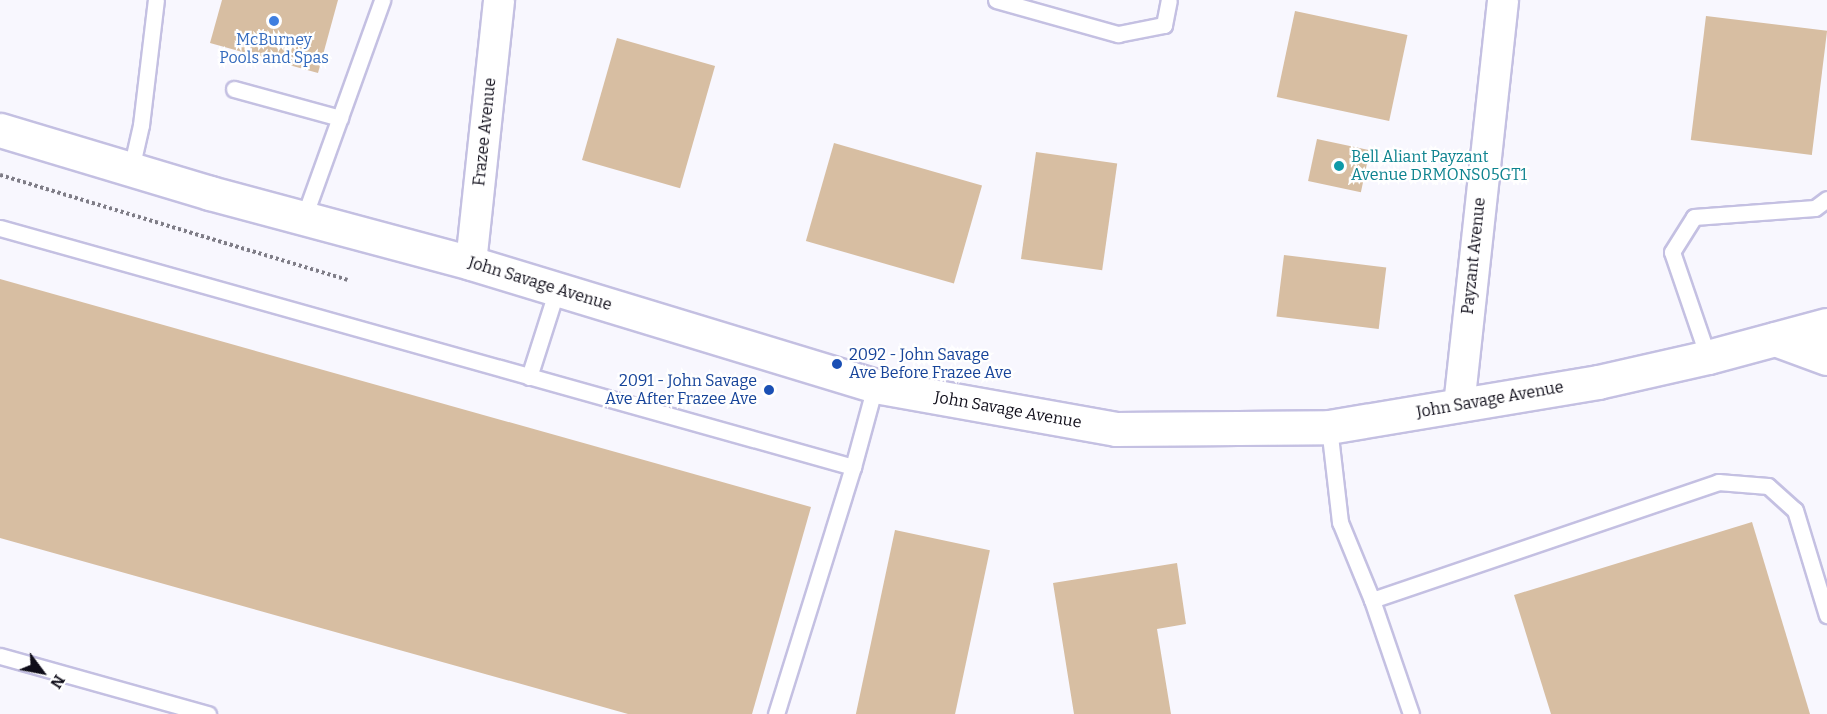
<!DOCTYPE html>
<style>
body{margin:0}
#map{position:relative;width:1827px;height:714px;overflow:hidden;background:#f8f7fe;font-family:Bitter,serif}
div>[style]{position:absolute}
.building>*{inset:0;background:#d7bea2;transform-origin:0 0}
.path>*{height:4px;margin-top:-2px;transform-origin:0;background:repeating-linear-gradient(90deg,#7f7d87 0 3px,transparent 0 6px)}
.roads{filter:drop-shadow(2px 0 #c4c0e2) drop-shadow(-2px 0 #c4c0e2) drop-shadow(0 2px #c4c0e2) drop-shadow(0 -2px #c4c0e2)}
.lane>*{height:15px;margin:-7.5px;padding:0 7.5px;transform-origin:7.5px;border-radius:7.5px;background:#fff}
.street>*{height:30px;margin:-15px;padding:0 15px;transform-origin:15px;border-radius:15px;background:#fff}
.secondary>*{height:33px;margin:-16.5px;padding:0 16.5px;transform-origin:16.5px;border-radius:16.5px;background:#fff}
.primary>*{height:33px;margin:-16.5px;padding:0 16.5px;transform-origin:16.5px;border-radius:16.5px;background:#fff}
.dots>*{width:16px;height:16px;translate:-50% -50%;box-sizing:border-box;border:3px solid #fff;border-radius:50%}
span{translate:-50% -50%;white-space:nowrap;text-align:center;line-height:1.15;-webkit-text-stroke:4.5px #fff;paint-order:stroke}
.shop-label{font-size:16px;color:#366cbe}
.street-label{font-size:16px;color:#0f0d19}
.culture-label{font-size:16px;color:#0d838f}
.left{translate:0 -50%;text-align:left}
.transit-label{font-size:16px;color:#164399}
.right{translate:-100% -50%;text-align:right}
.north{position:absolute;left:12px;top:642px;width:60px;height:60px;-webkit-text-stroke:4px #fff;paint-order:stroke;rotate:122deg;font-size:16px;font-weight:700;line-height:24px;text-align:center;color:#0f0d19}
.north::after{content:'';display:block;margin:auto;width:21px;height:27px;background:#0f0d19;clip-path:polygon(50% 0,100% 100%,50% 72%,0 100%)}
</style>
<div id="map">
<div class="building">
<div style="clip-path:polygon(222px 0,338px 0,318px 73px,210px 43px)"></div>
<div style="left:1295px;top:11px;width:115px;height:88px;rotate:12deg"></div>
<div style="left:1706px;top:16px;width:122px;height:125px;rotate:7deg"></div>
<div style="left:617px;top:38px;width:102px;height:127px;rotate:16deg"></div>
<div style="left:1317px;top:139px;width:54px;height:43px;rotate:12deg"></div>
<div style="left:834px;top:143px;width:154px;height:102px;rotate:16deg"></div>
<div style="left:1036px;top:152px;width:82px;height:108px;rotate:8deg"></div>
<div style="left:1284px;top:255px;width:103px;height:62px;rotate:7deg"></div>
<div style="clip-path:polygon(0 279px,811px 507px,752px 714px,628px 714px,0 538px)"></div>
<div style="clip-path:polygon(1752px 522px,1810px 714px,1551px 714px,1514px 595px)"></div>
<div style="left:895px;top:530px;width:97px;height:189px;rotate:12deg"></div>
<div style="clip-path:polygon(1177px 563px,1186px 624px,1157px 629px,1171px 714px,1074px 714px,1053px 583px)"></div>
</div>
<div class="path">
<div style="left:0;top:175px;width:363px;rotate:16.8deg"></div>
</div>
<div class="roads">
<div class="lane">
<div style="left:996px;top:0;width:127px;rotate:15.6deg"></div>
<div style="left:1118px;top:34px;width:47px;rotate:-11.1deg"></div>
<div style="left:1164px;top:25px;width:25px;rotate:-79deg"></div>
<div style="left:234px;top:89px;width:110px;rotate:15.3deg"></div>
<div style="left:131px;top:169px;width:45px;rotate:-77.2deg"></div>
<div style="left:141px;top:125px;width:126px;rotate:-83.2deg"></div>
<div style="left:303px;top:220px;width:234px;rotate:-70.2deg"></div>
<div style="left:0;top:228px;width:886px;rotate:15.65deg"></div>
<div style="left:1708px;top:357px;width:111px;rotate:-108.9deg"></div>
<div style="left:1672px;top:252px;width:41px;rotate:-57.8deg"></div>
<div style="left:1694px;top:217px;width:121px;rotate:-4.3deg"></div>
<div style="left:1815px;top:208px;width:15px;rotate:-37deg"></div>
<div style="left:529px;top:377px;width:92px;rotate:-72.3deg"></div>
<div style="left:1329px;top:427px;width:96px;rotate:83.4deg"></div>
<div style="left:1340px;top:522px;width:84px;rotate:67.7deg"></div>
<div style="left:1372px;top:600px;width:120px;rotate:71.1deg"></div>
<div style="left:1372px;top:600px;width:366px;rotate:-18.8deg"></div>
<div style="left:1718px;top:482px;width:50px;rotate:4.6deg"></div>
<div style="left:1768px;top:486px;width:36px;rotate:42deg"></div>
<div style="left:1795px;top:510px;width:110px;rotate:73.1deg"></div>
<div style="left:0;top:656px;width:216px;rotate:15.6deg"></div>
<div style="left:776px;top:714px;width:259px;rotate:-72.7deg"></div>
<div style="left:853px;top:467px;width:84px;rotate:-74.8deg"></div>
</div>
<div class="street">
<div style="left:471px;top:263px;width:264px;rotate:-83.9deg"></div>
<div style="left:1459px;top:406px;width:408px;rotate:-83.8deg"></div>
</div>
<div class="secondary">
<div style="left:0;top:130px;width:219px;rotate:16.7deg"></div>
<div style="left:210px;top:193px;width:270px;rotate:15deg"></div>
<div style="left:471px;top:263px;width:422px;rotate:16.9deg"></div>
<div style="left:875px;top:386px;width:245px;rotate:10.1deg"></div>
<div style="left:1116px;top:429px;width:213px;rotate:-0.5deg"></div>
<div style="left:1329px;top:427px;width:273px;rotate:-9.5deg"></div>
<div style="left:1598px;top:382px;width:113px;rotate:-12.8deg"></div>
<div style="left:1708px;top:357px;width:123px;rotate:-15.1deg"></div>
</div>
<div class="primary">
<div style="left:1775px;top:339px;width:55px;rotate:20.1deg"></div>
</div>
</div>
<div class="dots">
<div style="left:274px;top:21px;background:#3f7fe0"></div>
<div style="left:1339px;top:166px;background:#0f9aa8"></div>
<div style="left:837px;top:364px;background:#1a4fb4"></div>
<div style="left:769px;top:390px;background:#1a4fb4"></div>
</div>
<div class="shop-label">
<span style="left:274px;top:49px">McBurney<br>Pools and Spas</span>
</div>
<div class="street-label">
<span style="left:485px;top:132px;rotate:-84deg">Frazee Avenue</span>
<span style="left:1474px;top:256px;rotate:-84deg">Payzant Avenue</span>
<span style="left:540px;top:284px;rotate:17deg">John Savage Avenue</span>
<span style="left:1490px;top:400px;rotate:-10deg">John Savage Avenue</span>
<span style="left:1008px;top:410px;rotate:10deg">John Savage Avenue</span>
</div>
<div class="culture-label">
<span class="left" style="left:1351px;top:166px">Bell Aliant Payzant<br>Avenue DRMONS05GT1</span>
</div>
<div class="transit-label">
<span class="left" style="left:849px;top:364px">2092 - John Savage<br>Ave Before Frazee Ave</span>
<span class="right" style="left:757px;top:390px">2091 - John Savage<br>Ave After Frazee Ave</span>
</div>
<div class="north">N</div>
</div>
